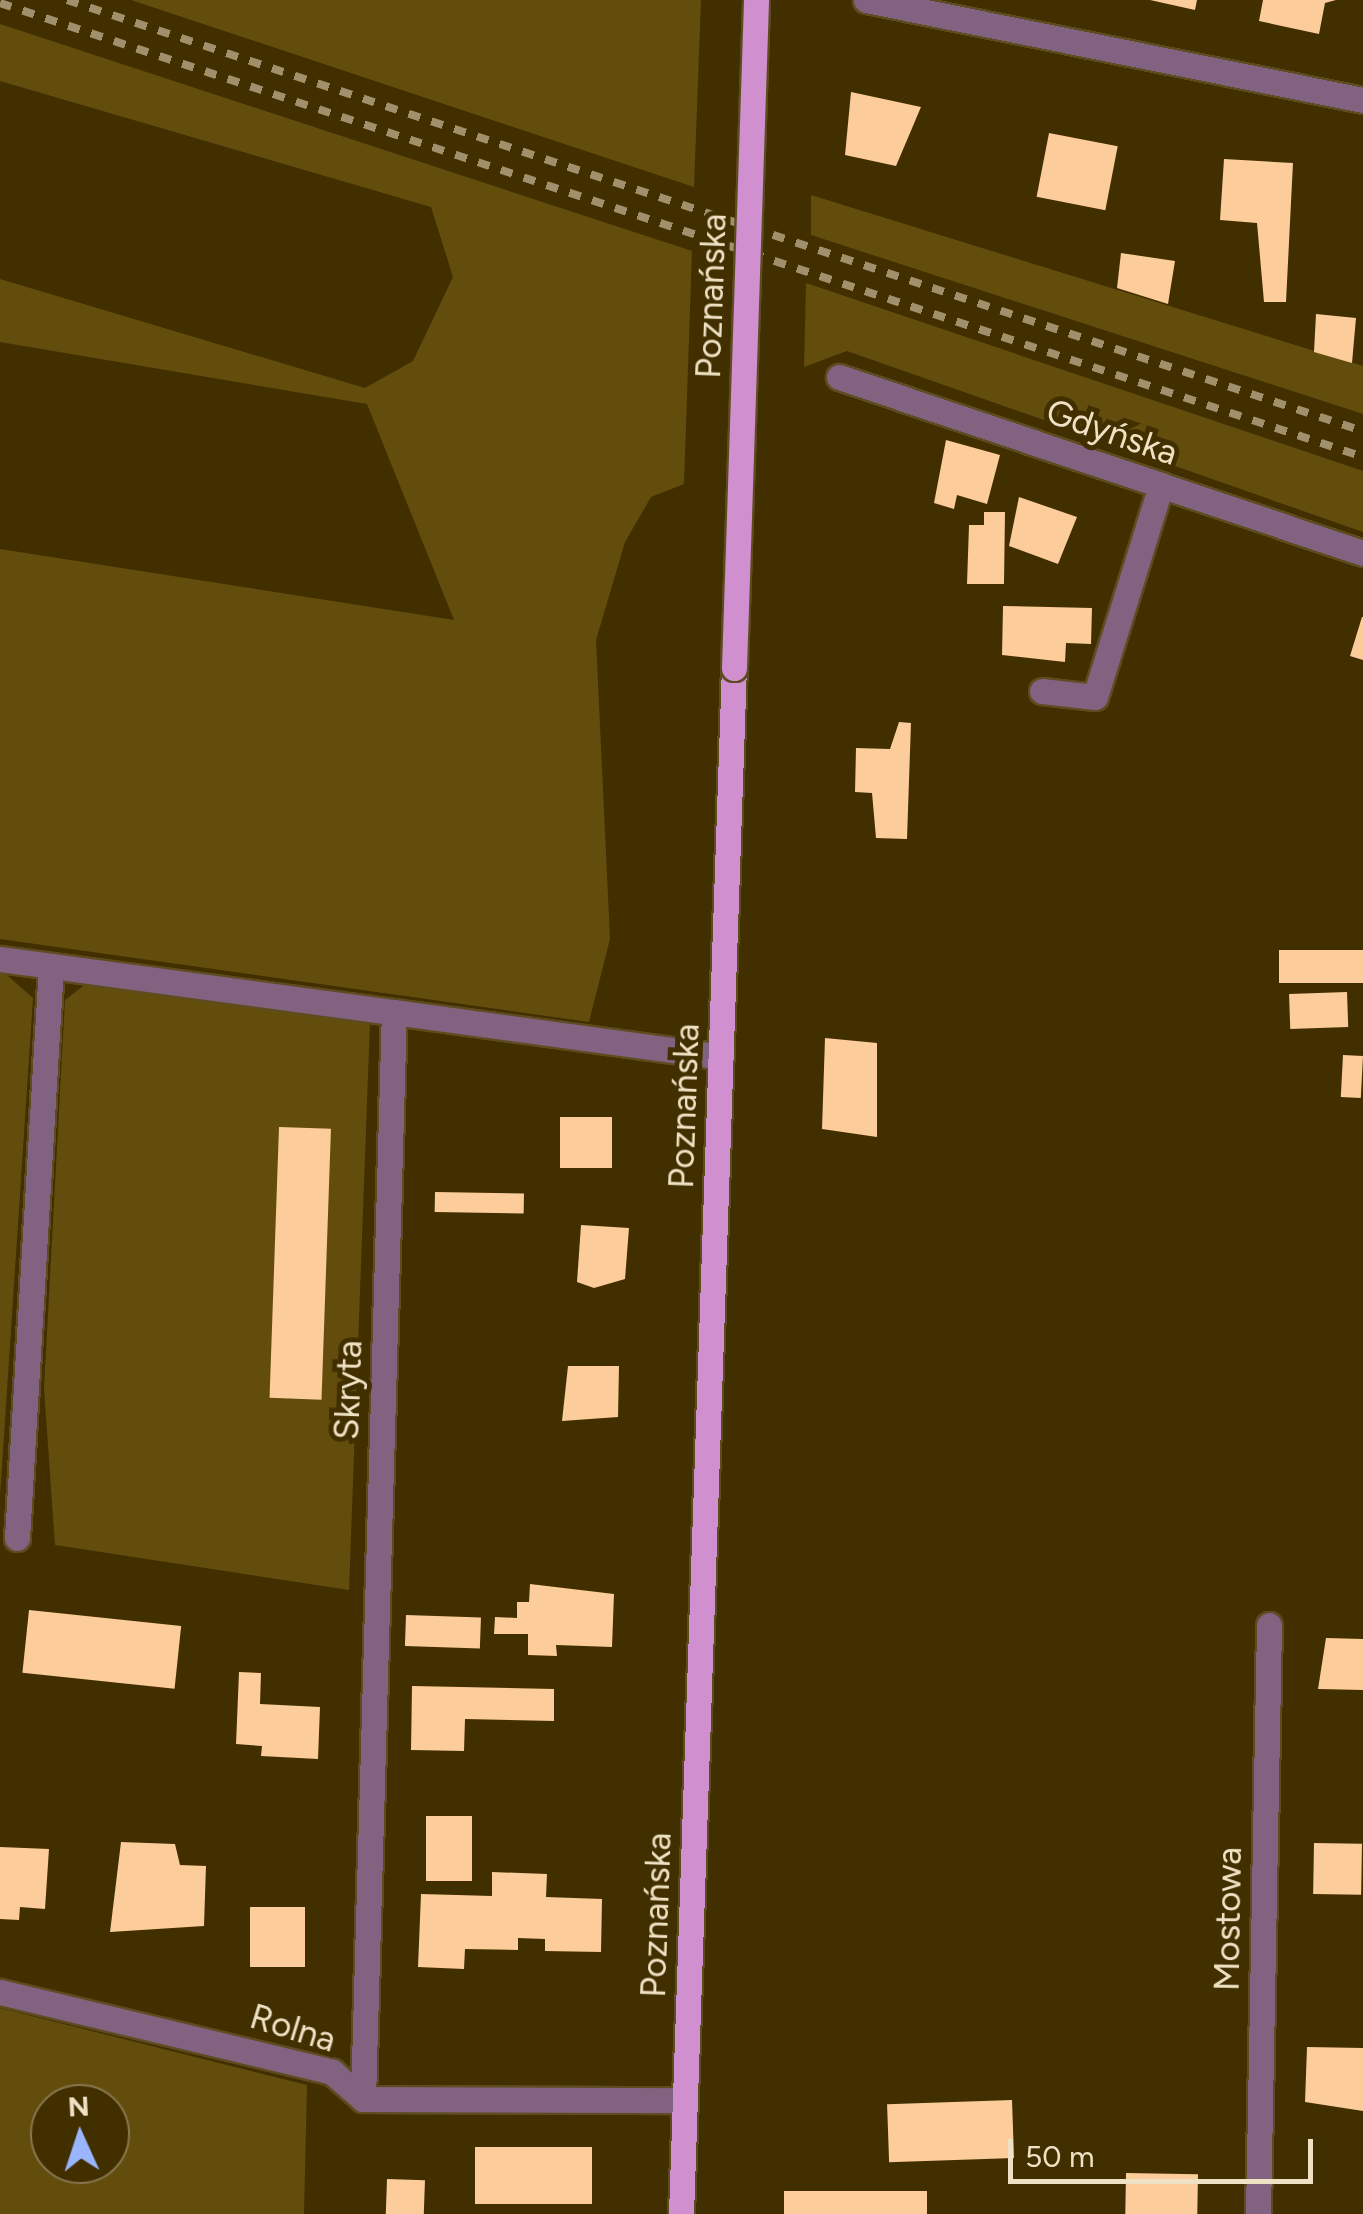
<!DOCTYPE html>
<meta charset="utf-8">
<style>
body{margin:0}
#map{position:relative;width:1363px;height:2214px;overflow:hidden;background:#412f00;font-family:Figtree,sans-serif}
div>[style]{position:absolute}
.green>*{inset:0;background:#634d0d}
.building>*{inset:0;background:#fccc9a;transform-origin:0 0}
.roads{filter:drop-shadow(2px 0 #5d4c1f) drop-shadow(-2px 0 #5d4c1f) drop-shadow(0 2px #5d4c1f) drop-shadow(0 -2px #5d4c1f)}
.minor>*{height:25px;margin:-12.5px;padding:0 12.5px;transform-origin:12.5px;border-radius:12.5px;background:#826281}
.major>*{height:25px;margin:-12.5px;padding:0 12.5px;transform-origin:12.5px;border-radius:12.5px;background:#d08fcf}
.rail>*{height:8px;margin-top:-4px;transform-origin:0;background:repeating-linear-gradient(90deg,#a0906b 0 12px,transparent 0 24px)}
.bridges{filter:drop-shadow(2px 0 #5d4c1f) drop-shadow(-2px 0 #5d4c1f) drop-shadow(0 2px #5d4c1f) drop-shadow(0 -2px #5d4c1f)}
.major-bridge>*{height:25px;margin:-12.5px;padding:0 12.5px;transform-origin:12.5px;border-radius:12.5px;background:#d08fcf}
span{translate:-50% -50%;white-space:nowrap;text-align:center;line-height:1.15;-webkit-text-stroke:10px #412f00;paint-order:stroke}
.street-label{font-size:35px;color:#efe2c4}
.north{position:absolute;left:30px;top:2084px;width:100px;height:100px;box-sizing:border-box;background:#412f00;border:2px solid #87774e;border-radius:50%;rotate:357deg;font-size:28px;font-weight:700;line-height:40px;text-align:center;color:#efe2c4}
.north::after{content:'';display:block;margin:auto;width:35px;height:45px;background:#99b5fd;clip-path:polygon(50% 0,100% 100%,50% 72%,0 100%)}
.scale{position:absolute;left:1008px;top:2139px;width:305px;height:45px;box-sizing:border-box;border:5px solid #efe2c4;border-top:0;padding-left:12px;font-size:30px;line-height:35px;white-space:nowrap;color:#efe2c4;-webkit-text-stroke:8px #412f00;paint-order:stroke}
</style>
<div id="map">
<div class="green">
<div style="clip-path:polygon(131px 0,701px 0,694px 187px)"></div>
<div style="clip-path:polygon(0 24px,692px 251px,684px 484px,651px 497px,625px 542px,596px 640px,610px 939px,589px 1022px,0 939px,0 549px,454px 620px,367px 404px,0 342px,0 279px,365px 388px,413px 361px,453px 277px,431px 207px,0 81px)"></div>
<div style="clip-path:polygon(811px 195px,1363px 366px,1363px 414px,811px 235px)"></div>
<div style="clip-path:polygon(806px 283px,1363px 471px,1363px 532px,847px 351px,804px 367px)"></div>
<div style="clip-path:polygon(0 969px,33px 998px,0 1496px)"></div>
<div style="clip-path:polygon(87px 983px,370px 1021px,349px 1590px,55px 1545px,44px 1388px,65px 1000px)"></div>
<div style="clip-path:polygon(evenodd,0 2008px,307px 2085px,304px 2214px,0 2214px,0 2008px,50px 2104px,110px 2104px,110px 2164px,50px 2164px,50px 2104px)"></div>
</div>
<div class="building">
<div style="clip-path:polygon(1150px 0,1197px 0,1195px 10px)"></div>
<div style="clip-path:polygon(1263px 0,1336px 0,1325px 3px,1319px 34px,1259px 21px)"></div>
<div style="clip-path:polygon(851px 92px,921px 107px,896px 166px,845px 155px)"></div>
<div style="left:1049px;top:133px;width:70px;height:65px;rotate:11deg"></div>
<div style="clip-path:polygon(1224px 159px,1293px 163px,1286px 302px,1264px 302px,1257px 223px,1220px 220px)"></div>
<div style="clip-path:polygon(1121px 253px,1175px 261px,1168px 304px,1117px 288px)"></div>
<div style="clip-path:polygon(1316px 314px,1356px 318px,1352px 363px,1314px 352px)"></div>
<div style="clip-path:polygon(946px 440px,1000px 455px,987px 504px,957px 495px,954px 509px,934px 503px)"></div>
<div style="clip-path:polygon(1019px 497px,1077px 517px,1058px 564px,1009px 546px)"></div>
<div style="clip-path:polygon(984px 512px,1005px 512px,1004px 584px,967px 584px,969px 525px,984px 525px)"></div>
<div style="clip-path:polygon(1003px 606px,1092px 608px,1091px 644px,1066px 643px,1065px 662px,1002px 655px)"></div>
<div style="clip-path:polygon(1362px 617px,1363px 617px,1363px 660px,1350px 656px)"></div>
<div style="clip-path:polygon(899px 722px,911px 723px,907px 839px,876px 838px,872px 793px,855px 792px,856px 748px,890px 749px)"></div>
<div style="left:1363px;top:950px;width:33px;height:84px;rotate:90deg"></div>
<div style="left:1347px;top:992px;width:35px;height:58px;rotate:88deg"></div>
<div style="clip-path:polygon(825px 1038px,877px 1043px,877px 1137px,822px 1129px)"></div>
<div style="left:1343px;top:1055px;width:20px;height:42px;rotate:3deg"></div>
<div style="left:560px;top:1117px;width:52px;height:51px"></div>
<div style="left:279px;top:1127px;width:52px;height:271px;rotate:2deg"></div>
<div style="left:435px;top:1192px;width:89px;height:20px;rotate:1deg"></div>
<div style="clip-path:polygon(581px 1225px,629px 1228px,625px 1279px,594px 1288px,577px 1282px)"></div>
<div style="clip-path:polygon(568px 1366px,619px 1366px,618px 1417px,562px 1421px)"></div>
<div style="clip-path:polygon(530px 1584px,614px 1594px,612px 1647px,556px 1645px,557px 1656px,528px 1655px,528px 1634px,494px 1634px,495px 1617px,517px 1618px,517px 1602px,529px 1602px)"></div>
<div style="left:29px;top:1610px;width:153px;height:63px;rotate:6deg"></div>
<div style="left:406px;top:1615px;width:75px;height:31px;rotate:2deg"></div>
<div style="clip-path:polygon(1326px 1638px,1363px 1639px,1363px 1690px,1318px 1689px)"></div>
<div style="clip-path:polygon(239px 1672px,261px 1673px,260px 1704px,320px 1707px,318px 1759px,261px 1756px,262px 1746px,236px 1744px)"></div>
<div style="clip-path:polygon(412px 1686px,554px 1689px,554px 1721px,465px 1719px,464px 1751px,411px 1750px)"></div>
<div style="left:426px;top:1816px;width:46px;height:65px"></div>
<div style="clip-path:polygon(121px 1842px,175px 1844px,180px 1865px,206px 1866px,204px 1926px,110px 1932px)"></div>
<div style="left:1314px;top:1843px;width:48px;height:51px;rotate:1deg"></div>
<div style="clip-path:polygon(0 1847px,49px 1849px,45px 1909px,20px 1907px,19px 1920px,0 1919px)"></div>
<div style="clip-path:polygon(492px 1872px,547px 1874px,546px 1897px,602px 1899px,601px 1952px,545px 1951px,545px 1939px,518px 1938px,518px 1950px,465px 1949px,464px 1969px,418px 1967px,421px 1894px,492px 1896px)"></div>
<div style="left:250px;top:1907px;width:55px;height:60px"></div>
<div style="clip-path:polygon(1307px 2047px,1363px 2048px,1363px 2111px,1305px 2102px)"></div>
<div style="left:1012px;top:2100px;width:58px;height:125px;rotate:88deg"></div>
<div style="left:475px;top:2147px;width:117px;height:57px"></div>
<div style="left:1126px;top:2173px;width:72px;height:41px;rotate:1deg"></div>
<div style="left:387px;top:2179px;width:38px;height:35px;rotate:2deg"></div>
<div style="left:927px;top:2191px;width:23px;height:143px;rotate:90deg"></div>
</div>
<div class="roads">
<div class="minor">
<div style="left:866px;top:0;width:507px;rotate:11.38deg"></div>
<div style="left:839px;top:377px;width:553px;rotate:18.57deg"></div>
<div style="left:1042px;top:691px;width:53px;rotate:6.5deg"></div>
<div style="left:1095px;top:697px;width:222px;rotate:-72.7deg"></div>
<div style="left:0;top:959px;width:398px;rotate:7.7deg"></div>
<div style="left:17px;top:1538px;width:573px;rotate:-86.6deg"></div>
<div style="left:0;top:1992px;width:342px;rotate:13.5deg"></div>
<div style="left:332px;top:2072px;width:41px;rotate:41.1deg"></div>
<div style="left:363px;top:2099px;width:322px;rotate:0.2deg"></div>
<div style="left:363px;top:2099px;width:1087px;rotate:-88.37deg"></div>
<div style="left:394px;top:1012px;width:330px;rotate:7.8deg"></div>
<div style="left:1258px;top:2214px;width:589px;rotate:-88.93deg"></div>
</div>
<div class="major">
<div style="left:681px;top:2214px;width:1547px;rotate:-88.04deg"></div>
</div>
</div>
<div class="rail">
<div style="left:67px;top:0;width:1366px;rotate:18.4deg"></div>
<div style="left:0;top:3px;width:1437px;rotate:18.42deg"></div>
</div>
<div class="bridges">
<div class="major-bridge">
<div style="left:734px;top:668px;width:668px;rotate:-88.11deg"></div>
</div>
</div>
<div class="street-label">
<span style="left:711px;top:296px;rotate:-88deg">Poznańska</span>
<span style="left:1112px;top:432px;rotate:19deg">Gdyńska</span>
<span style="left:684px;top:1106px;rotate:-88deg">Poznańska</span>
<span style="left:348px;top:1390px;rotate:-88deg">Skryta</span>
<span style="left:656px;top:1915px;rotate:-88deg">Poznańska</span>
<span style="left:1228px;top:1919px;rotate:-89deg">Mostowa</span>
<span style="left:293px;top:2028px;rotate:17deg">Rolna</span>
</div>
<div class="north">N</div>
<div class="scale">50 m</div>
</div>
